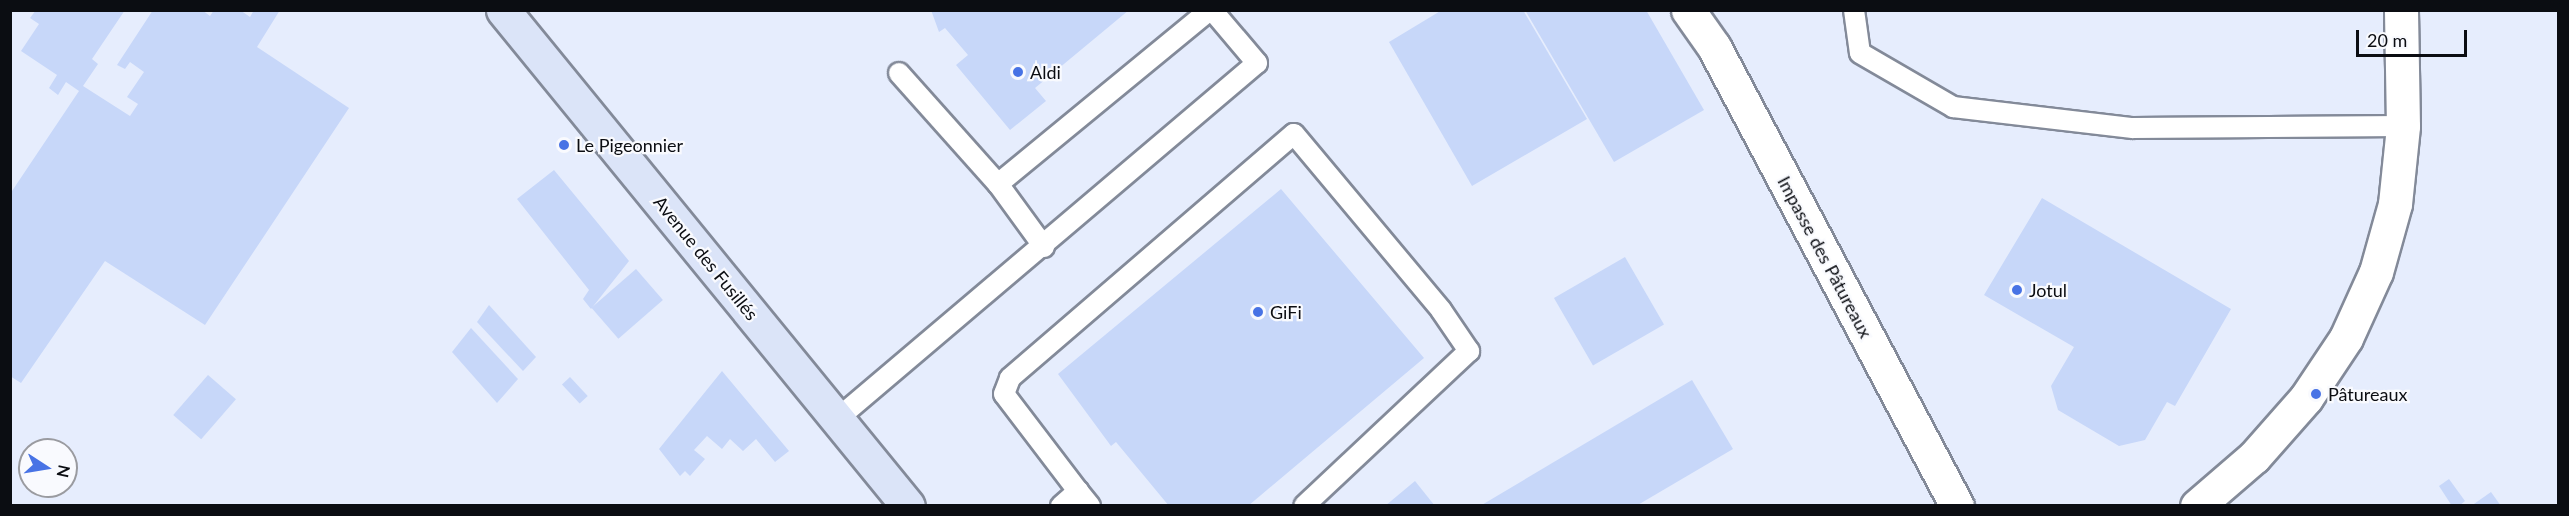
<!DOCTYPE html>
<meta charset="utf-8">
<style>
body{margin:0}
#map{position:relative;width:2569px;height:516px;overflow:hidden;background:#e6edfd;font-family:Lato,sans-serif}
div>[style]{position:absolute}
.building>*{inset:0;background:#c7d7f9;transform-origin:0 0}
.roads{filter:drop-shadow(2px 0 #838a99) drop-shadow(-2px 0 #838a99) drop-shadow(0 2px #838a99) drop-shadow(0 -2px #838a99)}
.lane>*{height:20px;margin:-10px;padding:0 10px;transform-origin:10px;border-radius:10px;background:#fff}
.street>*{height:33px;margin:-16.5px;padding:0 16.5px;transform-origin:16.5px;border-radius:16.5px;background:#fff}
.secondary>*{height:33px;margin:-16.5px;padding:0 16.5px;transform-origin:16.5px;border-radius:16.5px;background:#dbe4f8}
.dots>*{width:16px;height:16px;translate:-50% -50%;box-sizing:border-box;border:3px solid #f9fafe;border-radius:50%}
span{translate:-50% -50%;white-space:nowrap;text-align:center;line-height:1.15;-webkit-text-stroke:4.5px #f9fafe;paint-order:stroke}
.poi-label{font-size:18px;color:#0b0d12}
.left{translate:0 -50%;text-align:left}
.street-label{font-size:18px;color:#0b0d12}
.frame{position:absolute;inset:0;border:12px solid #0b0d12;pointer-events:none}
.north{position:absolute;left:18px;top:438px;width:60px;height:60px;box-sizing:border-box;background:#f9fafe;border:2px solid #9a9ba0;border-radius:50%;rotate:102deg;font-size:16px;font-weight:700;line-height:24px;text-align:center;color:#0b0d12}
.north::after{content:'';display:block;margin:auto;width:21px;height:27px;background:#4873e5;clip-path:polygon(50% 0,100% 100%,50% 72%,0 100%)}
.scale{position:absolute;left:2356px;top:30px;width:111px;height:27px;box-sizing:border-box;border:3px solid #0b0d12;border-top:0;padding-left:8px;font-size:18px;line-height:21px;white-space:nowrap;color:#0b0d12;-webkit-text-stroke:4px #f9fafe;paint-order:stroke}
</style>
<div id="map">
<div class="building">
<div style="clip-path:polygon(36px 10px,125px 10px,92px 59px,98px 64px,83px 86px,130px 116px,138px 104px,127px 97px,144px 72px,130px 62px,125px 69px,117px 65px,153px 10px,202px 10px,210px 16px,214px 10px,240px 10px,250px 17px,254px 10px,280px 10px,257px 47px,349px 108px,205px 325px,105px 261px,21px 383px,10px 376px,10px 194px,79px 91px,66px 82px,58px 95px,49px 88px,57px 75px,21px 51px,39px 24px,30px 18px)"></div>
<div style="clip-path:polygon(931px 10px,1129px 10px,1035px 88px,1046px 101px,1010px 130px,956px 65px,968px 55px,945px 28px,939px 32px)"></div>
<div style="clip-path:polygon(1442px 10px,1523px 10px,1587px 119px,1472px 186px,1389px 42px)"></div>
<div style="clip-path:polygon(1525px 10px,1646px 10px,1704px 110px,1614px 162px)"></div>
<div style="clip-path:polygon(554px 170px,629px 261px,591px 309px,583px 299px,589px 290px,517px 199px)"></div>
<div style="clip-path:polygon(1281px 189px,1424px 358px,1248px 506px,1169px 506px,1116px 442px,1111px 446px,1058px 374px)"></div>
<div style="clip-path:polygon(2042px 198px,2231px 309px,2175px 406px,2167px 402px,2145px 440px,2119px 446px,2058px 410px,2051px 386px,2074px 347px,1984px 295px)"></div>
<div style="left:1625px;top:257px;width:78px;height:82px;rotate:60deg"></div>
<div style="left:636px;top:269px;width:41px;height:59px;rotate:49deg"></div>
<div style="clip-path:polygon(489px 305px,536px 357px,523px 371px,477px 322px)"></div>
<div style="clip-path:polygon(471px 328px,518px 379px,497px 403px,452px 352px)"></div>
<div style="clip-path:polygon(722px 371px,789px 451px,775px 462px,756px 439px,743px 451px,730px 439px,722px 449px,707px 436px,694px 450px,705px 459px,690px 476px,685px 471px,680px 476px,659px 449px)"></div>
<div style="left:208px;top:375px;width:37px;height:53px;rotate:41deg"></div>
<div style="left:570px;top:377px;width:26px;height:11px;rotate:47deg"></div>
<div style="clip-path:polygon(1692px 380px,1733px 449px,1636px 506px,1480px 506px)"></div>
<div style="clip-path:polygon(2449px 479px,2465px 501px,2459px 506px,2452px 506px,2439px 486px)"></div>
<div style="clip-path:polygon(1415px 481px,1435px 506px,1385px 506px)"></div>
<div style="clip-path:polygon(2491px 492px,2501px 506px,2471px 506px)"></div>
</div>
<div class="roads">
<div class="lane">
<div style="left:1854px;top:10px;width:43px;rotate:82.1deg"></div>
<div style="left:1860px;top:53px;width:108px;rotate:30.1deg"></div>
<div style="left:1953px;top:107px;width:181px;rotate:6.7deg"></div>
<div style="left:2133px;top:128px;width:270px;rotate:-0.4deg"></div>
<div style="left:899px;top:73px;width:149px;rotate:48.3deg"></div>
<div style="left:1044px;top:247px;width:78px;rotate:-126.1deg"></div>
<div style="left:998px;top:184px;width:274px;rotate:-39.4deg"></div>
<div style="left:836px;top:420px;width:552px;rotate:-40.3deg"></div>
<div style="left:1257px;top:63px;width:70px;rotate:-130.3deg"></div>
<div style="left:1078px;top:491px;width:122px;rotate:-127.3deg"></div>
<div style="left:1004px;top:394px;width:17px;rotate:-69deg"></div>
<div style="left:1010px;top:378px;width:374px;rotate:-40.7deg"></div>
<div style="left:1294px;top:134px;width:229px;rotate:50.1deg"></div>
<div style="left:1441px;top:310px;width:50px;rotate:55.7deg"></div>
<div style="left:1469px;top:351px;width:226px;rotate:136.8deg"></div>
<div style="left:1061px;top:506px;width:23px;rotate:-41deg"></div>
<div style="left:1078px;top:491px;width:19px;rotate:51deg"></div>
</div>
<div class="street">
<div style="left:1688px;top:10px;width:45px;rotate:54.9deg"></div>
<div style="left:1714px;top:47px;width:519px;rotate:62.1deg"></div>
<div style="left:2197px;top:506px;width:75px;rotate:-40.7deg"></div>
<div style="left:2254px;top:457px;width:79px;rotate:-48.6deg"></div>
<div style="left:2306px;top:398px;width:72px;rotate:-56.3deg"></div>
<div style="left:2346px;top:338px;width:72px;rotate:-65.6deg"></div>
<div style="left:2376px;top:272px;width:71px;rotate:-74.4deg"></div>
<div style="left:2395px;top:204px;width:78px;rotate:-84.1deg"></div>
<div style="left:2403px;top:126px;width:116px;rotate:-91deg"></div>
</div>
<div class="secondary">
<div style="left:503px;top:10px;width:640px;rotate:50.77deg"></div>
</div>
</div>
<div class="dots">
<div style="left:1018px;top:72px;background:#4873e5"></div>
<div style="left:564px;top:145px;background:#4873e5"></div>
<div style="left:2017px;top:290px;background:#4873e5"></div>
<div style="left:1258px;top:312px;background:#4873e5"></div>
<div style="left:2316px;top:394px;background:#4873e5"></div>
</div>
<div class="poi-label">
<span class="left" style="left:1030px;top:72px">Aldi</span>
<span class="left" style="left:576px;top:145px">Le Pigeonnier</span>
<span class="left" style="left:2029px;top:290px">Jotul</span>
<span class="left" style="left:1270px;top:312px">GiFi</span>
<span class="left" style="left:2328px;top:394px">Pâtureaux</span>
</div>
<div class="street-label">
<span style="left:1825px;top:257px;rotate:62deg">Impasse des Pâtureaux</span>
<span style="left:706px;top:258px;rotate:51deg">Avenue des Fusillés</span>
</div>
<div class="frame"></div>
<div class="north">N</div>
<div class="scale">20 m</div>
</div>
